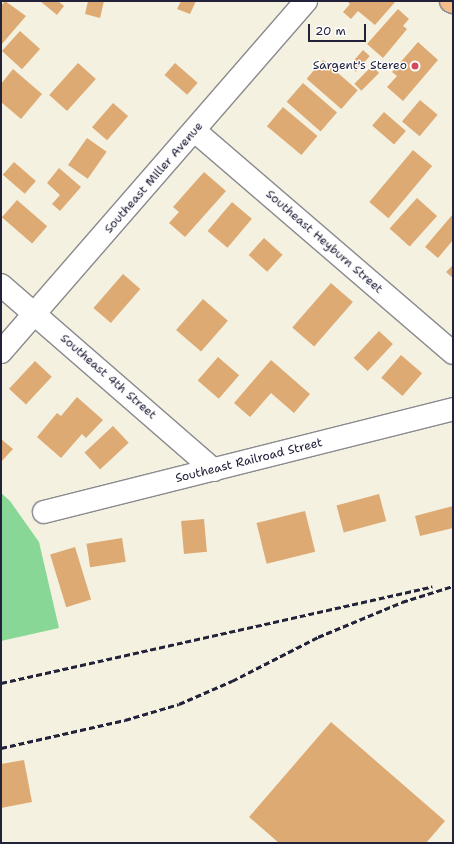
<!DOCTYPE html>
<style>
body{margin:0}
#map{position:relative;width:454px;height:844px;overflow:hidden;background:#f4f1e0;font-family:"Shantell Sans",sans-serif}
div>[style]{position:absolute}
.green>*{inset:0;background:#89d796}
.building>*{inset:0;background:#deaa74;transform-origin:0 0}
.roads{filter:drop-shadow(1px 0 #8b8a8e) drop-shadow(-1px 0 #8b8a8e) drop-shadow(0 1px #8b8a8e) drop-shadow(0 -1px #8b8a8e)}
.minor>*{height:22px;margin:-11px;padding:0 11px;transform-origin:11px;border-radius:11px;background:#fff}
.major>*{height:22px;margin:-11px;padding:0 11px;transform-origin:11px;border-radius:11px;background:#f7bd88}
.rail>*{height:3px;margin-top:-1.5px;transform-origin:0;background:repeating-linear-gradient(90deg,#22223b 0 6px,transparent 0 9px)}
.dots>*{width:11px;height:11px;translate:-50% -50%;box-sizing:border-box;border:2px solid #fff;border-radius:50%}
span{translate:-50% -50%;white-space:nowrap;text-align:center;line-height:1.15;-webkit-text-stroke:3px #fff;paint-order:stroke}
.poi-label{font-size:12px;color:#22223b}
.right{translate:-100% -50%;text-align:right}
.street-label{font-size:12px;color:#22223b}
.frame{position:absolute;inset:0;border:2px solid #22223b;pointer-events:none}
.scale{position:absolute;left:308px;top:24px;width:58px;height:18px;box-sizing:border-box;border:2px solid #22223b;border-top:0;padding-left:5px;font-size:12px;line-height:14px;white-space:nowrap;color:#22223b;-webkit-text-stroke:3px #fff;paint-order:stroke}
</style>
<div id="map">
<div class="green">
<div style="clip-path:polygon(1px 493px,10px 501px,39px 542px,59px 628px,1px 641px)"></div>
</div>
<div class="building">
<div style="clip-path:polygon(5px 1px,26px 16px,1px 45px,1px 6px)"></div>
<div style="clip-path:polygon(40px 1px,58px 1px,64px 6px,57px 15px)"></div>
<div style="clip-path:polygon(88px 1px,104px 1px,100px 18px,85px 14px)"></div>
<div style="clip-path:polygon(181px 1px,196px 1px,190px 14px,177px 9px)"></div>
<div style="clip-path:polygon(347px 1px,396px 1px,375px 25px,358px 11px,351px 19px,343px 12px,350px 4px)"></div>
<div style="clip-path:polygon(398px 9px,409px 19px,403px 26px,407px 29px,383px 58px,367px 44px)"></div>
<div style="left:20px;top:31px;width:27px;height:27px;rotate:42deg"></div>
<div style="clip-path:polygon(418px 42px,438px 60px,403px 101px,387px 87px,397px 76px,392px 72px)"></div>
<div style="left:363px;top:50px;width:9px;height:21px;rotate:41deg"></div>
<div style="left:323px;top:60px;width:46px;height:25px;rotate:41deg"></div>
<div style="left:78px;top:63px;width:24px;height:43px;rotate:42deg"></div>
<div style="left:175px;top:63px;width:30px;height:16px;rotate:41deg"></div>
<div style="left:372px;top:66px;width:10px;height:25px;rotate:45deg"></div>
<div style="clip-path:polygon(13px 69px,42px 94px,21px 119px,1px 102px,1px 84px)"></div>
<div style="left:303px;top:83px;width:45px;height:25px;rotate:41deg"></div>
<div style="left:420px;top:100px;width:23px;height:28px;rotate:40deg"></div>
<div style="left:113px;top:103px;width:20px;height:32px;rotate:41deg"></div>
<div style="left:283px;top:107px;width:45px;height:25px;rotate:40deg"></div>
<div style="left:384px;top:112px;width:29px;height:18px;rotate:41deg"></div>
<div style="left:87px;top:138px;width:24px;height:33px;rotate:35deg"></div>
<div style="left:413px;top:150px;width:25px;height:68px;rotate:40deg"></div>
<div style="left:14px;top:162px;width:29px;height:17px;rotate:41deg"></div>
<div style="clip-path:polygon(59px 168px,81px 187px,60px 211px,52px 204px,60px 195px,47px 183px)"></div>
<div style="clip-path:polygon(204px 172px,226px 191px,185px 237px,169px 223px,179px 212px,173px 207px)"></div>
<div style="left:417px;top:198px;width:27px;height:41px;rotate:42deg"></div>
<div style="left:17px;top:200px;width:40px;height:23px;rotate:41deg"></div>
<div style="left:232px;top:202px;width:26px;height:38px;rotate:40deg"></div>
<div style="clip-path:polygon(453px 214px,453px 240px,438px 258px,425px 247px)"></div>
<div style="left:264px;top:238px;width:25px;height:23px;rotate:42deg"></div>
<div style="clip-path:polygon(453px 265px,453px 278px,446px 272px)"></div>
<div style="left:123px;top:274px;width:23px;height:45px;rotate:41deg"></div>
<div style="left:331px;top:283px;width:29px;height:59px;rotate:41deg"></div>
<div style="left:203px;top:299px;width:33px;height:41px;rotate:41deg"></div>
<div style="left:379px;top:331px;width:19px;height:37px;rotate:43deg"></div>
<div style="left:401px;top:355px;width:28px;height:30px;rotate:41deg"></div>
<div style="left:218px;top:357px;width:28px;height:31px;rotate:41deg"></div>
<div style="clip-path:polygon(271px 360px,310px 394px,294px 413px,271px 393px,250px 417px,234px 403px)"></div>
<div style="left:35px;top:361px;width:23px;height:38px;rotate:43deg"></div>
<div style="clip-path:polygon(77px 397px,103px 420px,86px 438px,82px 434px,61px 458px,37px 437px,57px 413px,61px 416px)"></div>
<div style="left:113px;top:426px;width:23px;height:39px;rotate:47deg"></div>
<div style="clip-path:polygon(1px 439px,13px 449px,1px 462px)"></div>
<div style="left:379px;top:494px;width:28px;height:44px;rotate:75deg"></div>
<div style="clip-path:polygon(453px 506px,453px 528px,420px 536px,415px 516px)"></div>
<div style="left:305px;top:511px;width:42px;height:50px;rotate:76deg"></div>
<div style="left:204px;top:519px;width:33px;height:23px;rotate:85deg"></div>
<div style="left:122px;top:538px;width:24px;height:36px;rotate:81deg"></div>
<div style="left:75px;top:547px;width:55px;height:26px;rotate:73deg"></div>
<div style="clip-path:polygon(331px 722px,445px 821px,426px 843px,279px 843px,249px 817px)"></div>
<div style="clip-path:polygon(24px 760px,32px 802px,1px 808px,1px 764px)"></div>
</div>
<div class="roads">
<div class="minor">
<div style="left:195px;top:131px;width:340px;rotate:40.7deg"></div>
<div style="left:1px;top:285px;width:282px;rotate:41deg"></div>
<div style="left:1px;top:352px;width:465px;rotate:-49deg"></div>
<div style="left:44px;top:512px;width:422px;rotate:-14.1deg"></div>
</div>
<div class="major">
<div style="left:451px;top:1px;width:2px;rotate:27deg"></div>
</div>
</div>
<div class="rail">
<div style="left:1px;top:683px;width:442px;rotate:-12.6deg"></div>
<div style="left:1px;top:748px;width:127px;rotate:-12.7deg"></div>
<div style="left:125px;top:720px;width:56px;rotate:-16.5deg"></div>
<div style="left:179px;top:704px;width:58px;rotate:-23.5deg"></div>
<div style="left:232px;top:681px;width:97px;rotate:-27.1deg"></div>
<div style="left:318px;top:637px;width:91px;rotate:-22.6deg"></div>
<div style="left:402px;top:602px;width:53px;rotate:-17.4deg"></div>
</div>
<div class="dots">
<div style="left:415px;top:66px;background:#d1495b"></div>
</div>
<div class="poi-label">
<span class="right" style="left:407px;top:66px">Sargent's Stereo</span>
</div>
<div class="street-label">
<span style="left:154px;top:178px;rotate:-49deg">Southeast Miller Avenue</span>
<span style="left:324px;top:242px;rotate:41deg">Southeast Heyburn Street</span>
<span style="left:108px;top:377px;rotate:41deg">Southeast 4th Street</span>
<span style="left:249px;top:461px;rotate:-14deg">Southeast Railroad Street</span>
</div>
<div class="frame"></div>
<div class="scale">20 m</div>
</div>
